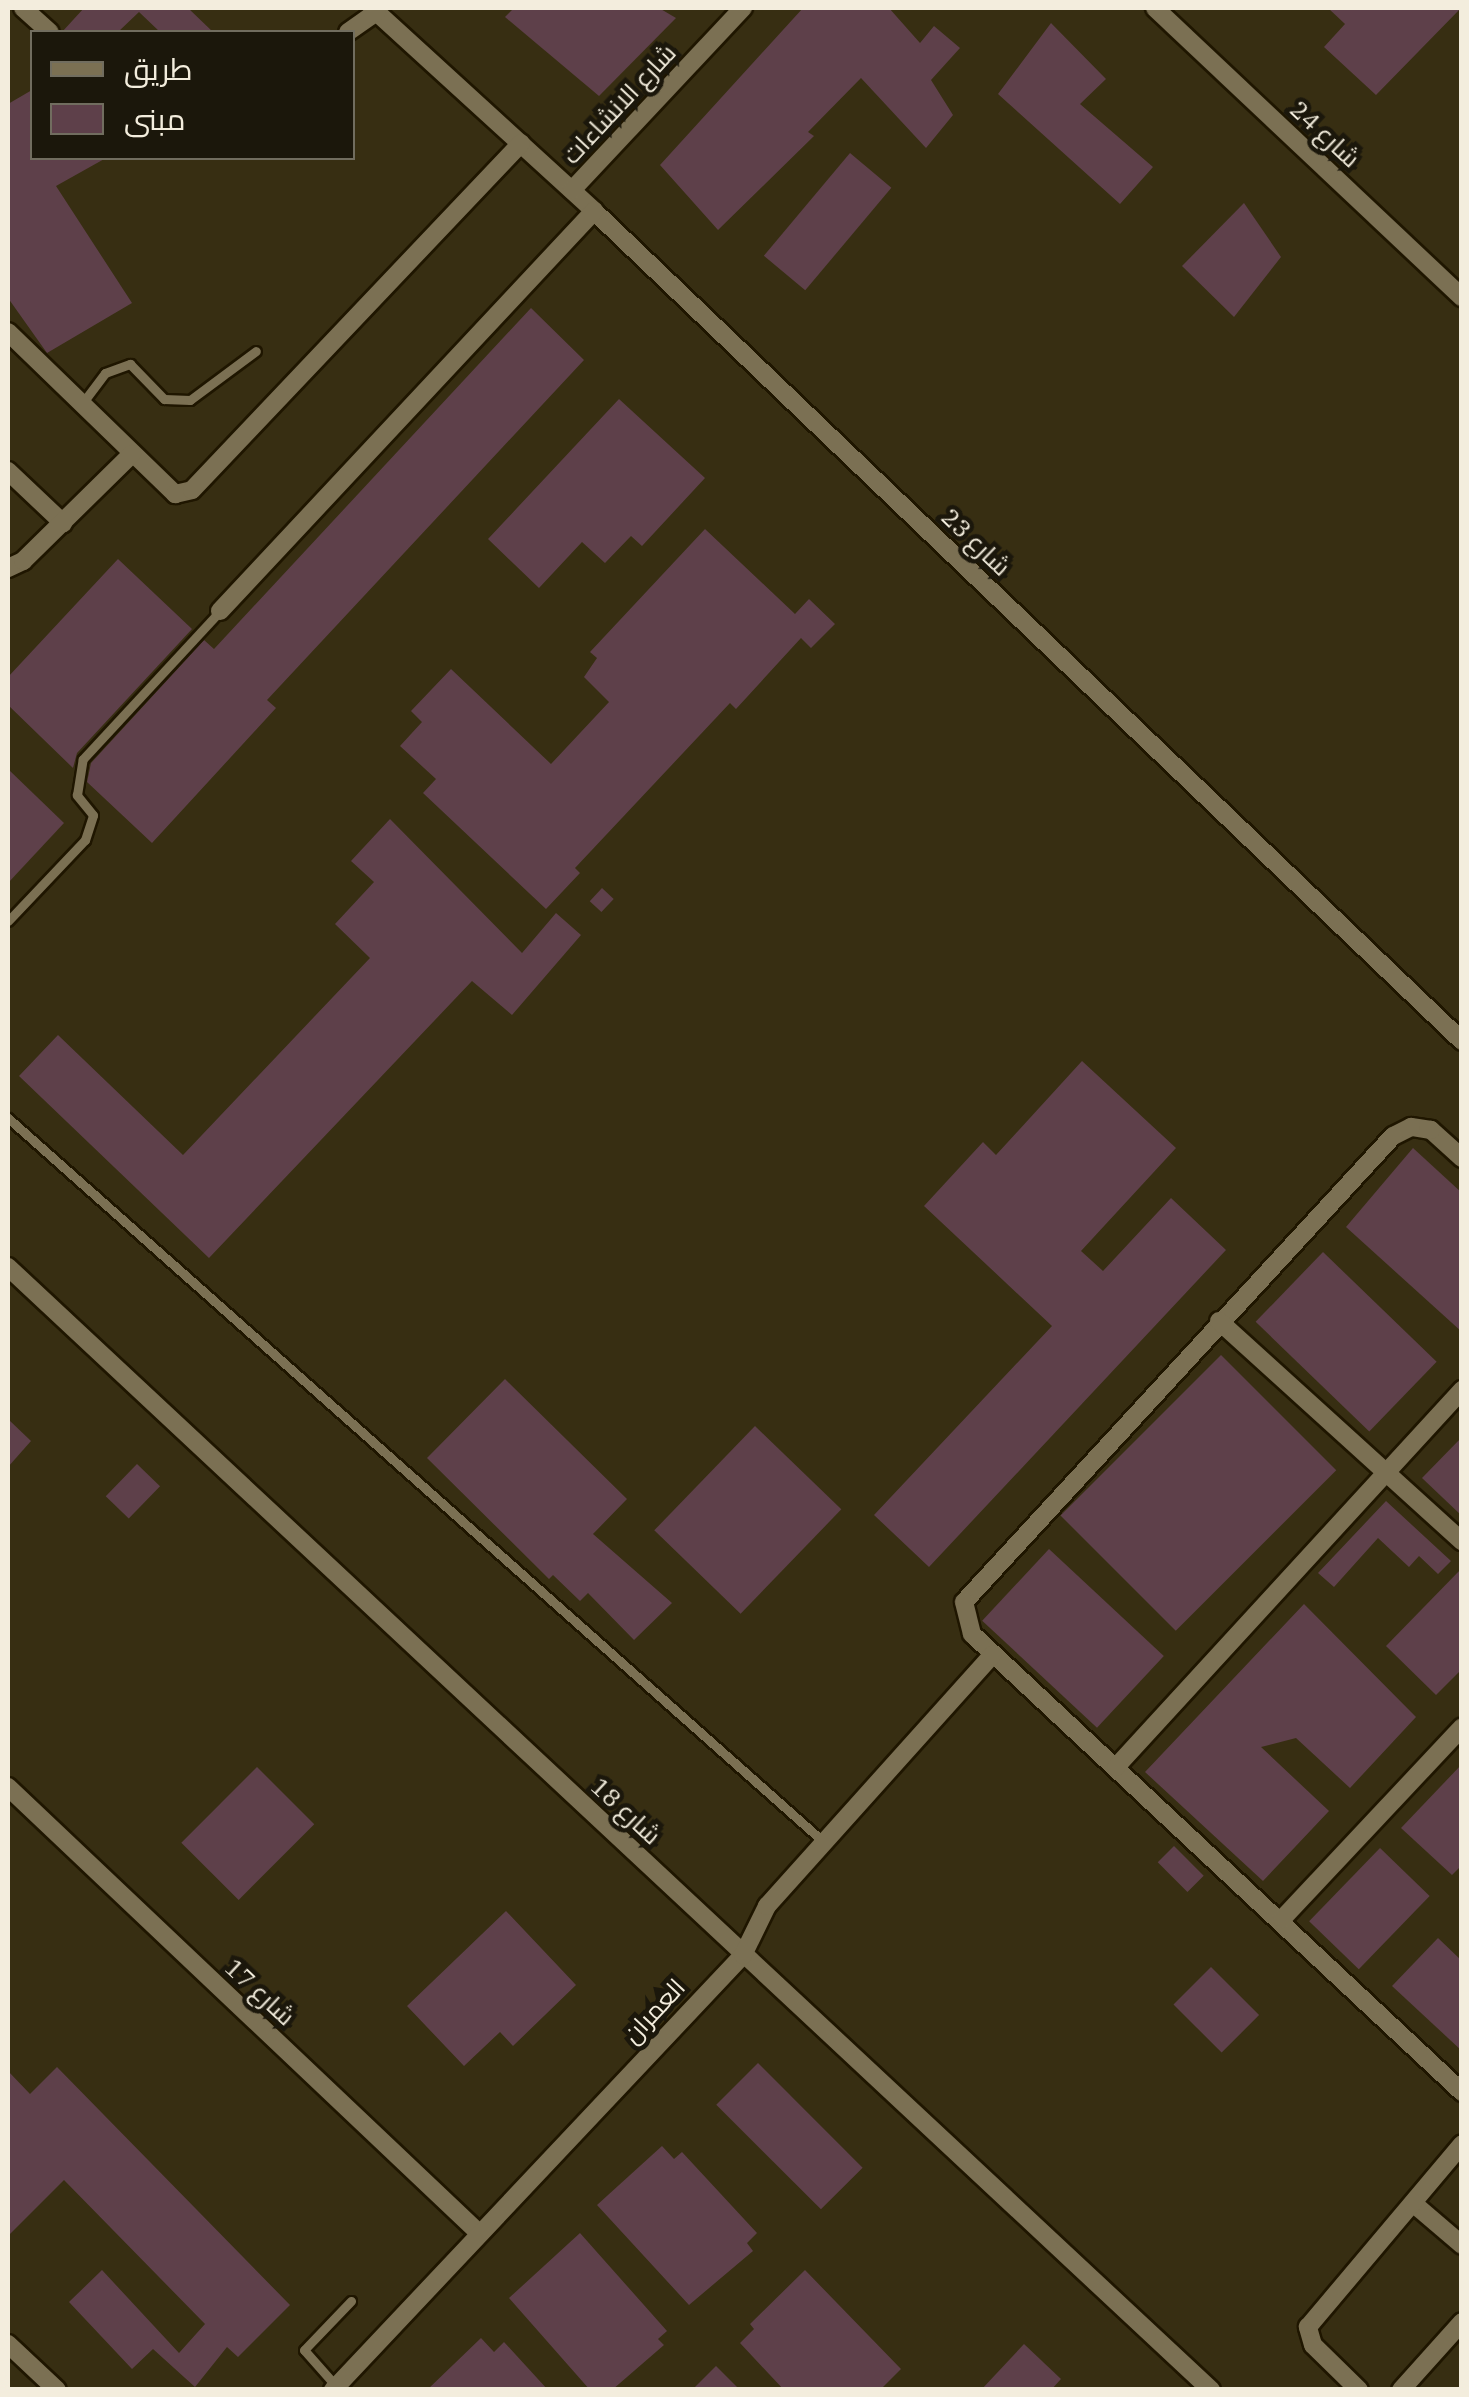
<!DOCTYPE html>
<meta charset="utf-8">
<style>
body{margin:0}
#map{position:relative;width:1469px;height:2397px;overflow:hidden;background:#372e12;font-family:"IBM Plex Serif",Cairo,serif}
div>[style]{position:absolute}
.building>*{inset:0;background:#5e404a;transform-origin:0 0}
.roads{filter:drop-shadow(2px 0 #1f1600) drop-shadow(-2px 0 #1f1600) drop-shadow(0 2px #1f1600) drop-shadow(0 -2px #1f1600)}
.service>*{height:9px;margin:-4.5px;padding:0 4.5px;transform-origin:4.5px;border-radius:4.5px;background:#7b7053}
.minor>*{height:18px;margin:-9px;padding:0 9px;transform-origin:9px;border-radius:9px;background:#7b7053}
span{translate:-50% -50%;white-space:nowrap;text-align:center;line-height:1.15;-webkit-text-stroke:9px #1b170b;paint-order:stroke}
.street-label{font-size:25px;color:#f3eddd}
.frame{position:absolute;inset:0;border:10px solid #f3eddd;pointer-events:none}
.legend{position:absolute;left:30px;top:30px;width:325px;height:130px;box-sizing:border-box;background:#1b170b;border:2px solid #716d5f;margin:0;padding:12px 18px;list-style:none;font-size:30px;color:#f3eddd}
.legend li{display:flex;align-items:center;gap:20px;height:50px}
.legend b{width:50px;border:2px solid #716d5f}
</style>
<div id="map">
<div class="building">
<div style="clip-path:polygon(84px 8px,188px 8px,213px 32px,160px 32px,139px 12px,118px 32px,62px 32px)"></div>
<div style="clip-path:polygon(514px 8px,659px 8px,676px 18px,599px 96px,505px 17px)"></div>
<div style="clip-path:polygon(803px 8px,889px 8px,920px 43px,934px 26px,960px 48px,931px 80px,953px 115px,926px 148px,861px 78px,808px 132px,814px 136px,718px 230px,660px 165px)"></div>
<div style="clip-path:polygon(1328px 8px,1461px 8px,1376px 95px,1324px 47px,1345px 24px)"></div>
<div style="clip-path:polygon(1051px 23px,1106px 79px,1080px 104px,1153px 167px,1120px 204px,998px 94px)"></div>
<div style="clip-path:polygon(32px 90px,32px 158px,106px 158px,56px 186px,132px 303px,47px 353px,8px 298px,8px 104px)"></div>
<div style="left:850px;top:153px;width:54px;height:134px;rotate:40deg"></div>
<div style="clip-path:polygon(1244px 203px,1281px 257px,1234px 317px,1182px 266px)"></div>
<div style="clip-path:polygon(531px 308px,584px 360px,267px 700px,276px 708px,152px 843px,87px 782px,91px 763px,204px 640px,214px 649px)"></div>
<div style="clip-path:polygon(619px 399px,705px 478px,642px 546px,631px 536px,605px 563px,582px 542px,539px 588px,488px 539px)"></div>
<div style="clip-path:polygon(705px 529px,795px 614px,809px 599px,835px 624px,811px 648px,801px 638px,736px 709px,730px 703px,575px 868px,580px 873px,546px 909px,423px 793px,436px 779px,400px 746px,422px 722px,411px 711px,451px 669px,551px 764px,609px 702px,584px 677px,597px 658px,590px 652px)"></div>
<div style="clip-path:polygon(118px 559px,192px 629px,77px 753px,73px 768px,8px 705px,8px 677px)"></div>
<div style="clip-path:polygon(8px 769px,64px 823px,8px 883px)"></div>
<div style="clip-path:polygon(390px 819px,522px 953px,556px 913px,581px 935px,512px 1015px,472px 981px,209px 1258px,19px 1076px,58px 1035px,183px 1155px,370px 958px,335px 924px,374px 882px,351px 861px)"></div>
<div style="left:602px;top:888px;width:16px;height:18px;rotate:43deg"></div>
<div style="clip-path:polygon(1082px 1061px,1176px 1148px,1081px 1251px,1103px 1271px,1171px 1198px,1226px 1250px,929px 1567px,874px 1515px,1052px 1326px,924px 1206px,983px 1142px,996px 1155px)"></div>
<div style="clip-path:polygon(1413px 1148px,1462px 1193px,1462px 1332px,1346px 1227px)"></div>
<div style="left:1323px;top:1252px;width:158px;height:97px;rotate:44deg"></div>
<div style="left:1221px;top:1355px;width:163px;height:227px;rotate:45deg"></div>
<div style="clip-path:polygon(505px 1379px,627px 1499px,593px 1534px,672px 1603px,634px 1640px,588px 1593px,580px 1601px,553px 1575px,549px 1579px,427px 1458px)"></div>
<div style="clip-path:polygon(8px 1419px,31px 1441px,8px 1467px)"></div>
<div style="left:755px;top:1426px;width:120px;height:145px;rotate:44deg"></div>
<div style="clip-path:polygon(1462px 1437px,1462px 1516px,1422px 1478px)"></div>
<div style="left:137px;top:1464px;width:32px;height:45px;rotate:44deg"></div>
<div style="clip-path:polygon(1386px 1501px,1451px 1561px,1438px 1574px,1419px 1556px,1409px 1567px,1378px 1538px,1334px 1587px,1318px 1573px)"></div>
<div style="left:1049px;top:1549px;width:157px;height:98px;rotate:43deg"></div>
<div style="clip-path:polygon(1462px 1568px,1462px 1669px,1436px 1695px,1386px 1646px)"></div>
<div style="clip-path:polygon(1304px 1604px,1416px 1717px,1350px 1788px,1296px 1738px,1261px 1747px,1329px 1811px,1263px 1881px,1145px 1772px)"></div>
<div style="clip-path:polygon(1462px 1764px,1462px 1865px,1452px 1875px,1401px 1828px)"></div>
<div style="left:257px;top:1767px;width:81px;height:107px;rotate:45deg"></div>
<div style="left:1174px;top:1846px;width:42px;height:23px;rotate:45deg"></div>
<div style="left:1380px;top:1848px;width:69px;height:102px;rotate:44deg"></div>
<div style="clip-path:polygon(506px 1911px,576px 1985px,513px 2046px,500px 2032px,464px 2066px,407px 2006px)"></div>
<div style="clip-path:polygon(1438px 1938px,1462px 1961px,1462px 2051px,1392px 1986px)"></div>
<div style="left:1211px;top:1967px;width:68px;height:53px;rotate:45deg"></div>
<div style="left:758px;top:2063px;width:148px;height:59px;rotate:45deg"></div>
<div style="clip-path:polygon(57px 2067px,290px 2305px,238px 2357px,227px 2347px,195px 2387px,153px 2349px,132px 2369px,69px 2302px,102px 2270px,179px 2353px,205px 2324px,64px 2180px,8px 2236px,8px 2071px,30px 2094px)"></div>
<div style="clip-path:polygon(662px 2146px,674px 2159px,682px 2152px,757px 2233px,747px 2243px,753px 2251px,689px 2305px,597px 2205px)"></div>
<div style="clip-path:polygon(580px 2233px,667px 2331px,658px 2339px,664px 2345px,612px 2390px,590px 2390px,509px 2298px)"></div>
<div style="clip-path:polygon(805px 2270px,901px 2369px,880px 2390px,784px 2390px,740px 2343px,754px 2329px,750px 2324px)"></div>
<div style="clip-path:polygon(481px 2338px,494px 2352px,504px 2342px,548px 2390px,427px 2390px)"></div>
<div style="clip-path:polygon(1024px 2344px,1061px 2379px,1051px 2390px,981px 2390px)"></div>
<div style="clip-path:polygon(716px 2366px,740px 2390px,692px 2390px)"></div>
</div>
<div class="roads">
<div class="service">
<div style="left:81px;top:405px;width:40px;rotate:-53deg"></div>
<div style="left:105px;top:373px;width:27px;rotate:-20deg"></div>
<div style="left:130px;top:364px;width:49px;rotate:45.8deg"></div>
<div style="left:164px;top:399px;width:26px;rotate:2deg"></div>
<div style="left:190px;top:400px;width:82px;rotate:-36.6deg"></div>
<div style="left:8px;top:921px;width:112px;rotate:-46.5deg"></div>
<div style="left:85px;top:840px;width:26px;rotate:-72deg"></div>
<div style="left:93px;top:815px;width:26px;rotate:-129deg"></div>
<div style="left:77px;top:795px;width:36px;rotate:-81deg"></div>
<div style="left:83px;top:759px;width:202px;rotate:-47.2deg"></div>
<div style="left:8px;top:1118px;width:1092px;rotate:41.59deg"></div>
<div style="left:336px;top:2386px;width:48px;rotate:-131.6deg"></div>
<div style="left:304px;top:2350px;width:68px;rotate:-46.2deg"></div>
</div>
<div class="minor">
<div style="left:23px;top:8px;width:36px;rotate:42deg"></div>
<div style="left:372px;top:8px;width:301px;rotate:42.4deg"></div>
<div style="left:594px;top:211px;width:1201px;rotate:43.72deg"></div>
<div style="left:1155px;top:8px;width:422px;rotate:43.3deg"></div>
<div style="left:348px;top:32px;width:35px;rotate:-35deg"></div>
<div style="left:572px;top:190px;width:250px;rotate:-46.8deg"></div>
<div style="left:8px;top:332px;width:233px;rotate:44.1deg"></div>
<div style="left:175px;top:494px;width:17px;rotate:-13deg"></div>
<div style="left:192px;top:490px;width:478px;rotate:-46.5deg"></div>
<div style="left:8px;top:471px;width:76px;rotate:43.4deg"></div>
<div style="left:8px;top:568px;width:17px;rotate:-25deg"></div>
<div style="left:23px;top:561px;width:153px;rotate:-44.5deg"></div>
<div style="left:220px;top:611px;width:548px;rotate:-46.92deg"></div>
<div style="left:1462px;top:1158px;width:42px;rotate:-137.9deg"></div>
<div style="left:1431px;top:1130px;width:20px;rotate:-171deg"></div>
<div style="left:1411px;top:1127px;width:20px;rotate:153deg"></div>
<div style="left:1393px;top:1136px;width:633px;rotate:132.63deg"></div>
<div style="left:964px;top:1602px;width:33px;rotate:76deg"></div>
<div style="left:972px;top:1634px;width:671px;rotate:43.07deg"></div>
<div style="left:8px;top:1267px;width:1646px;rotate:43.03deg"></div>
<div style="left:1219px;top:1321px;width:328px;rotate:42.2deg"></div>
<div style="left:1116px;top:1767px;width:512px;rotate:-47.46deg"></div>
<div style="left:8px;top:1787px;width:649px;rotate:43.44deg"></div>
<div style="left:1282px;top:1919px;width:263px;rotate:-46.8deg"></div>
<div style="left:1414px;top:2204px;width:63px;rotate:40.5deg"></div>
<div style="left:8px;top:2344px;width:67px;rotate:43.2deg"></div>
<div style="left:333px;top:2390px;width:598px;rotate:-46.69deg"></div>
<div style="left:743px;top:1955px;width:55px;rotate:-63.9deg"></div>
<div style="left:767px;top:1906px;width:338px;rotate:-48.1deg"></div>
<div style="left:1359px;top:2390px;width:64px;rotate:-135.6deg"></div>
<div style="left:1313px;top:2345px;width:19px;rotate:-106deg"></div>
<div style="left:1308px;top:2327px;width:239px;rotate:-49.9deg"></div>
<div style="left:1401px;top:2390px;width:91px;rotate:-48.1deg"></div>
</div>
</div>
<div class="street-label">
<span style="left:619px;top:104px;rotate:-47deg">شارع الانشاءات</span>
<span style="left:1325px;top:134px;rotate:43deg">شارع 24</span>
<span style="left:976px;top:542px;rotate:44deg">شارع 23</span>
<span style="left:626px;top:1811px;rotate:43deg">شارع 18</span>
<span style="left:260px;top:1992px;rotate:43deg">شارع 17</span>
<span style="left:654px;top:2011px;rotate:-47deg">العمران</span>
</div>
<div class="frame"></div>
<ul class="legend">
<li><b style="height:12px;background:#7b7053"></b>طريق</li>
<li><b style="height:28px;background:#5e404a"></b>مبنى</li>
</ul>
</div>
